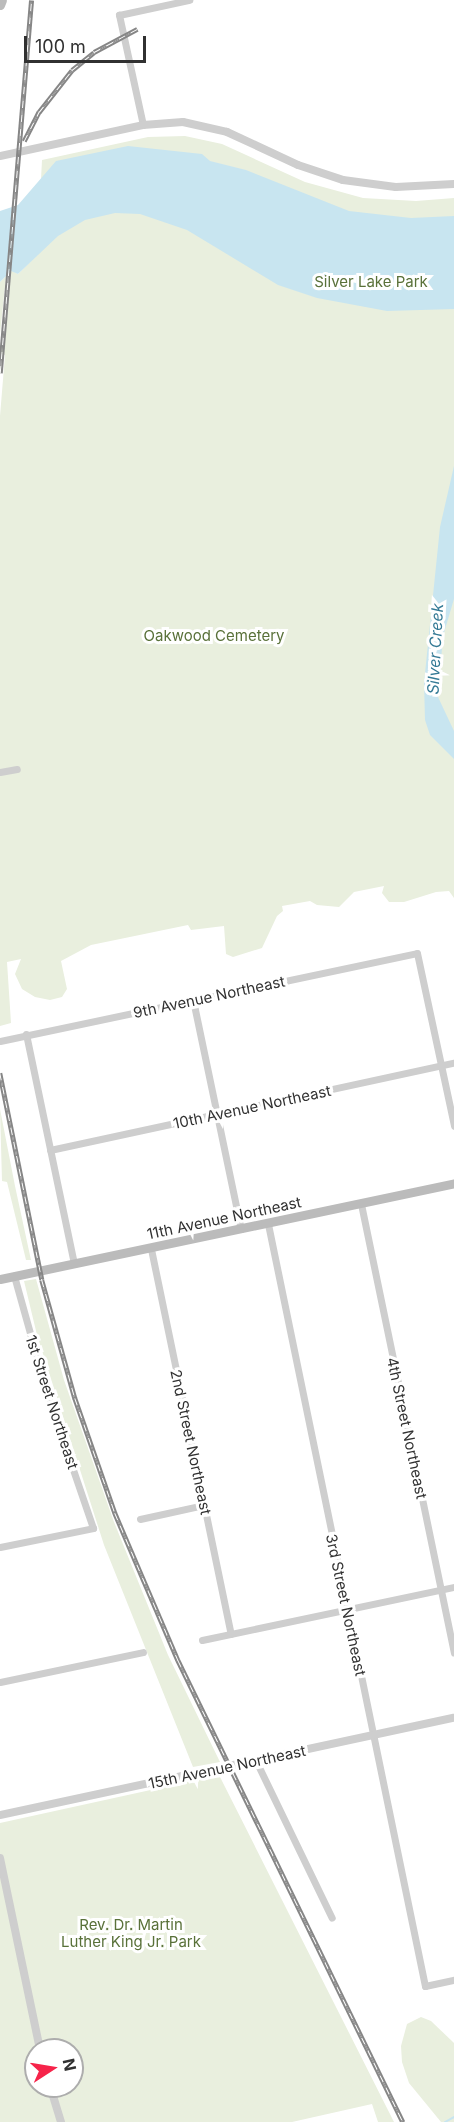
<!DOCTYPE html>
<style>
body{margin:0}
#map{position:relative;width:454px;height:2122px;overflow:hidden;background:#fff;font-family:Inter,sans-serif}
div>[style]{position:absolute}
.green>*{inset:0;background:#e9efde}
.water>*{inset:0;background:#c8e5f0}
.stream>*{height:2px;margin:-1px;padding:0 1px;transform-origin:1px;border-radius:1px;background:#c8e5f0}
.minor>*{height:7px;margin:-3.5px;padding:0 3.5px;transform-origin:3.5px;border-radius:3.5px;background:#cecece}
.tertiary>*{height:8px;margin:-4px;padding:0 4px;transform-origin:4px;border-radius:4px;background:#cecece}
.secondary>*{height:9px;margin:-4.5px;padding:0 4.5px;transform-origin:4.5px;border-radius:4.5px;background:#bbb}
.rail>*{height:4.5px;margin-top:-2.25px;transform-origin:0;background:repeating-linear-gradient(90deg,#fff 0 7px,#868686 0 14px);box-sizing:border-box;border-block:2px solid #868686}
span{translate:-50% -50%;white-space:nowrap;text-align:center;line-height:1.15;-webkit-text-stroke:6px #fff;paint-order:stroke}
.park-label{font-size:15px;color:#597139}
.street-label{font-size:15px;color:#313131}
.water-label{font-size:16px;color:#347a95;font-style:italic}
.north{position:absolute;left:24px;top:2038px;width:60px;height:60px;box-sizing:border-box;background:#fff;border:2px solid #adadad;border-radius:50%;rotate:78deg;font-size:16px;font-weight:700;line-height:24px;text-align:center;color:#313131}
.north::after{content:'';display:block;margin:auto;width:21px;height:27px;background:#f6244a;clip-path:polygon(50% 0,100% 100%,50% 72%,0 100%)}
.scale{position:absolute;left:24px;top:36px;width:122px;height:27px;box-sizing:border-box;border:3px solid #313131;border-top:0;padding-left:8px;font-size:18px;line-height:21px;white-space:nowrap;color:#313131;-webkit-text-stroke:4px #fff;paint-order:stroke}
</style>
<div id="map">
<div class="green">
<div style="clip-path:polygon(185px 136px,222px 144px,305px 182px,363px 198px,416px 201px,454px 198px,454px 898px,449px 891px,436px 892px,404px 902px,389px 902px,382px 893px,384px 886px,354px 892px,339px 907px,317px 905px,310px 901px,282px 906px,283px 911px,277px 916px,262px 948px,233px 957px,226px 954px,224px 926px,191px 930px,188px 925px,91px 945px,61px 961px,67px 989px,62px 997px,50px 1000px,35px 997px,22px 989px,15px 974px,21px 959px,7px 962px,11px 1023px,0 1026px,0 416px,5px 355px,0 353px,0 347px,4px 347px,11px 270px,18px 274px,37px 255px,42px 160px,148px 137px)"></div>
<div style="clip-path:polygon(6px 276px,0 335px,0 282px)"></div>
<div style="clip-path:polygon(0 1109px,15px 1186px,31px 1260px,26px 1260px,7px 1182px,2px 1181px)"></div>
<div style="clip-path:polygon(36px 1279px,64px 1380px,114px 1522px,168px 1655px,220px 1762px,193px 1767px,104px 1545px,37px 1335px,24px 1281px)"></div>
<div style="clip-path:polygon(evenodd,219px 1775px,394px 2122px,378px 2122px,372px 2104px,292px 2122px,0 2122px,0 1823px,219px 1775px,36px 2050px,72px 2050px,72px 2086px,36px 2086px,36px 2050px)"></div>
<div style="clip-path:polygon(421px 2017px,431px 2021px,454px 2043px,454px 2122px,441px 2122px,409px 2083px,402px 2062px,401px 2046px,407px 2024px)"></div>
</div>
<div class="water">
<div style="clip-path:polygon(128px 146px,202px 154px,210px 161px,246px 170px,349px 211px,411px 218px,454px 216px,454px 309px,387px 311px,317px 298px,278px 285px,187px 230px,140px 214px,115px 213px,85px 220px,58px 236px,18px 274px,11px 271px,0 282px,0 211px,18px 205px,56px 161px)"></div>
<div style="clip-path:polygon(454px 466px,454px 599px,443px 636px,438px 697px,454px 731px,454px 759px,430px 735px,425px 720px,424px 683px,440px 527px)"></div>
</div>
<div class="stream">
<div style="left:445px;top:2122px;width:10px;rotate:-29deg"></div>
</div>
<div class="minor">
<div style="left:143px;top:125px;width:113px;rotate:-102.3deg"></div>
<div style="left:119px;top:15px;width:72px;rotate:-12.1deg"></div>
<div style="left:0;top:772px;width:17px;rotate:-10deg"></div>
<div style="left:193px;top:1000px;width:234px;rotate:78.2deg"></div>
<div style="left:26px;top:1034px;width:234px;rotate:78.2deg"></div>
<div style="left:0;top:1041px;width:426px;rotate:-11.9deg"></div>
<div style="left:417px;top:953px;width:177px;rotate:77.9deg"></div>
<div style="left:50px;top:1150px;width:413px;rotate:-12.2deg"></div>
<div style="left:361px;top:1204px;width:458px;rotate:78.3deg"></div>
<div style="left:268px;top:1224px;width:778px;rotate:78.36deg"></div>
<div style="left:425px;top:1986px;width:30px;rotate:-12deg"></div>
<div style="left:151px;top:1249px;width:393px;rotate:78.3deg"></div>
<div style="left:140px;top:1519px;width:66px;rotate:-12.3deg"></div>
<div style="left:0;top:1547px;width:95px;rotate:-11.5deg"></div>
<div style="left:93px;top:1528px;width:142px;rotate:-108.9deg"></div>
<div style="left:47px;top:1394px;width:123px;rotate:-105.6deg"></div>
<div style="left:202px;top:1640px;width:258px;rotate:-11.9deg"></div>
<div style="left:0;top:1682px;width:146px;rotate:-11.8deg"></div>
<div style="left:256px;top:1761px;width:174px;rotate:64.2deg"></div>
</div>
<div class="tertiary">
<div style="left:0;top:156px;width:146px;rotate:-12.2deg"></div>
<div style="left:143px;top:125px;width:40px;rotate:-4.3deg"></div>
<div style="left:183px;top:122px;width:45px;rotate:12.8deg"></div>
<div style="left:227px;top:132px;width:78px;rotate:24.9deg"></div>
<div style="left:298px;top:165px;width:47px;rotate:18.4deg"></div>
<div style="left:343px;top:180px;width:53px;rotate:7.5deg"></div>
<div style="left:396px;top:187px;width:58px;rotate:-3deg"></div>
<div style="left:0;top:1815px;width:464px;rotate:-12.1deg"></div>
<div style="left:0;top:1858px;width:196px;rotate:78.2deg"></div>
<div style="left:50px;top:2086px;width:38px;rotate:73deg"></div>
</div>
<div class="secondary">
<div style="left:0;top:5px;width:5px;rotate:-68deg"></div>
<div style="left:0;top:1279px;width:464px;rotate:-11.9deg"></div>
</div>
<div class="rail">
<div style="left:24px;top:141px;width:33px;rotate:-63deg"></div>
<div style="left:39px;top:112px;width:53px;rotate:-51.8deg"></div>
<div style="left:72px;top:70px;width:28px;rotate:-39deg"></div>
<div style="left:94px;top:52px;width:49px;rotate:-28.1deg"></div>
<div style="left:0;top:373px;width:374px;rotate:-85.2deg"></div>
<div style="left:0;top:1073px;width:211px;rotate:78.5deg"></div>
<div style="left:42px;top:1280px;width:123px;rotate:74.4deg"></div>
<div style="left:75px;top:1398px;width:122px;rotate:70.8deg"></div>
<div style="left:115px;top:1513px;width:160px;rotate:66.8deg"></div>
<div style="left:178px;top:1660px;width:514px;rotate:64.03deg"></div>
</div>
<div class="park-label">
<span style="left:371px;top:282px">Silver Lake Park</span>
<span style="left:214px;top:636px">Oakwood Cemetery</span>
<span style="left:131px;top:1933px">Rev. Dr. Martin<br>Luther King Jr. Park</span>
</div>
<div class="street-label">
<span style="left:209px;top:997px;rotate:-12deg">9th Avenue Northeast</span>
<span style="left:252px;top:1107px;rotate:-12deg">10th Avenue Northeast</span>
<span style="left:224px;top:1218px;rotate:-12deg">11th Avenue Northeast</span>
<span style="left:52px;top:1402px;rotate:72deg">1st Street Northeast</span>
<span style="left:407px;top:1428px;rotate:78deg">4th Street Northeast</span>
<span style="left:191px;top:1442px;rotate:78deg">2nd Street Northeast</span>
<span style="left:346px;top:1605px;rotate:78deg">3rd Street Northeast</span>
<span style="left:227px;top:1767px;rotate:-12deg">15th Avenue Northeast</span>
</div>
<div class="water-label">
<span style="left:435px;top:649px;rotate:-87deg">Silver Creek</span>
</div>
<div class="north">N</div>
<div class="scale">100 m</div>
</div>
